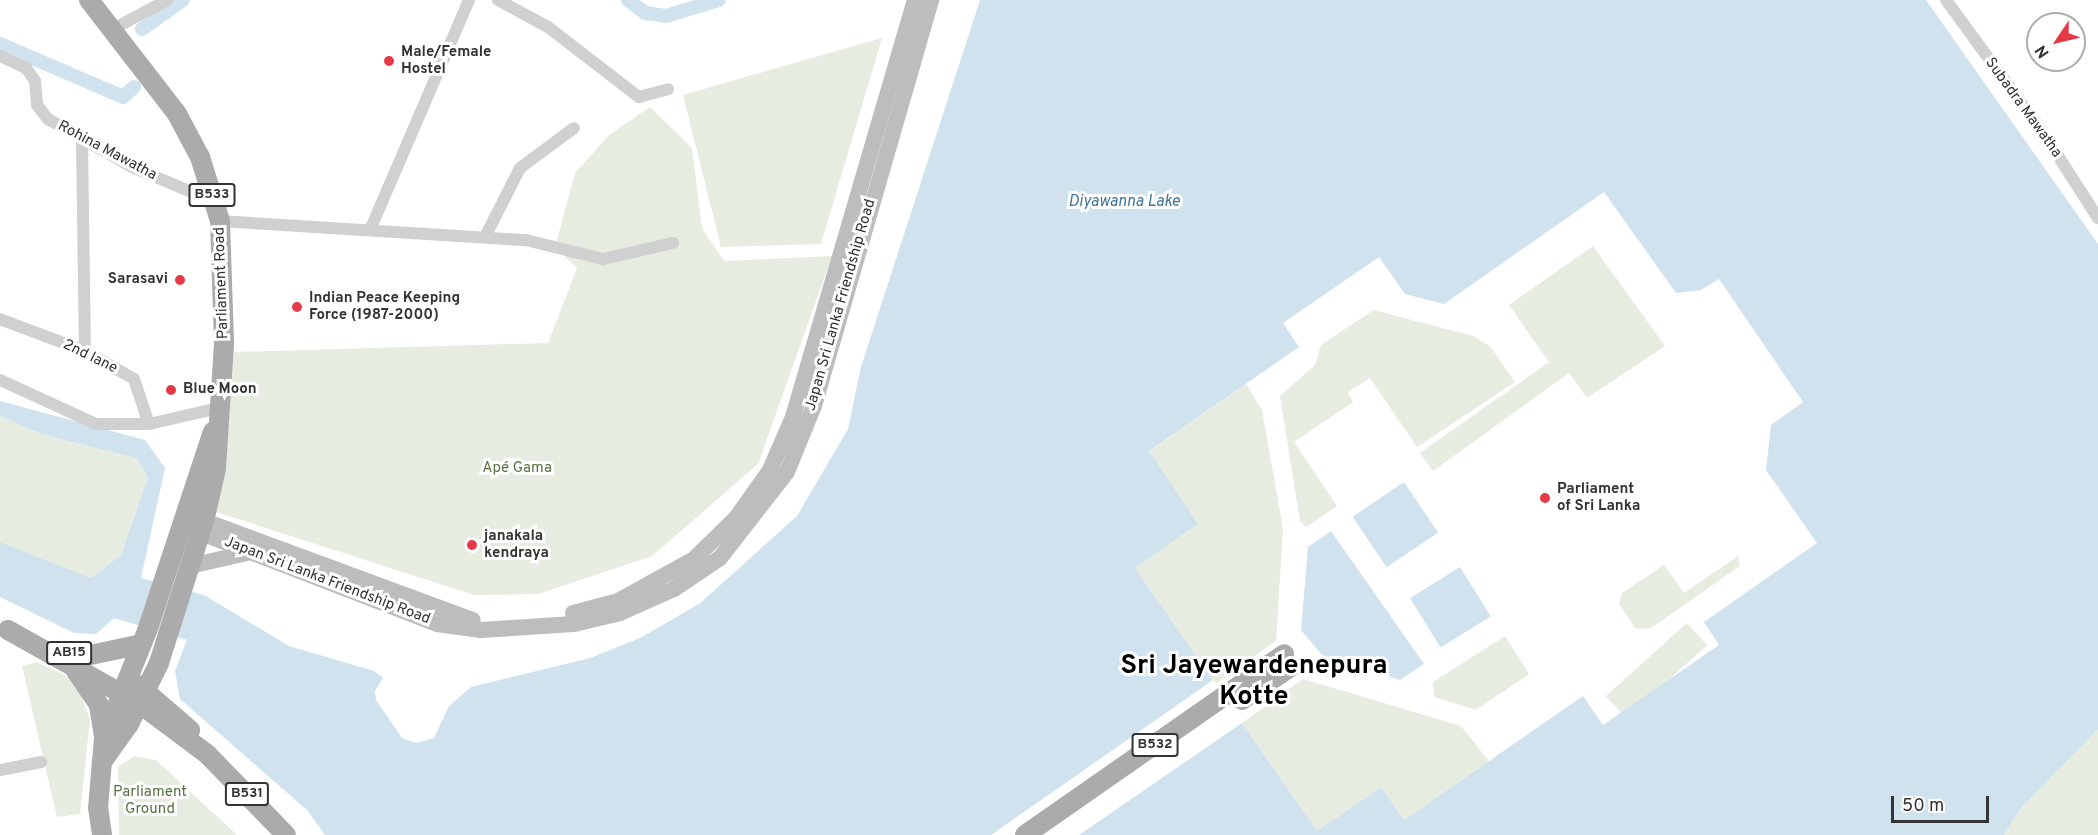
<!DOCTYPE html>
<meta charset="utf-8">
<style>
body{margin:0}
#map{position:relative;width:2098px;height:835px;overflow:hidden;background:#fff;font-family:Overpass,sans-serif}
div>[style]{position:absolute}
.green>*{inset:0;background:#e6ecdf;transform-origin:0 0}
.water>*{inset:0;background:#cfe2ee;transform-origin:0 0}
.canal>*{height:14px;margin:-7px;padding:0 7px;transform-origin:7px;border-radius:7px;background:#cfe2ee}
.minor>*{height:12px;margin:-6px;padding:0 6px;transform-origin:6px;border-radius:6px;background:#d0d0d0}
.secondary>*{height:16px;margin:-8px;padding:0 8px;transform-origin:8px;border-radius:8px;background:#bdbdbd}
.primary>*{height:20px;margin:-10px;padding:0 10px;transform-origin:10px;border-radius:10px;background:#ababab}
.dots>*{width:16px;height:16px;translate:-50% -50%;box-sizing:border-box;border:3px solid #fff;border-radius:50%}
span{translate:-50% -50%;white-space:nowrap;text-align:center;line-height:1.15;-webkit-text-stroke:6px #fff;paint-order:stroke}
.shield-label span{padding:2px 4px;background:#fff;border:2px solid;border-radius:4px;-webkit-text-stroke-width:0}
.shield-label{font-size:14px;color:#333;font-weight:700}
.poi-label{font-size:15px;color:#333;font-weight:700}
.left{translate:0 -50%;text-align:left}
.right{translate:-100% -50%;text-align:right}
.street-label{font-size:15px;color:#333}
.park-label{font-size:15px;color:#56703f}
.water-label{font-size:16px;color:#3f7597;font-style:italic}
.town-label{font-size:27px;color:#000;font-weight:700}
.north{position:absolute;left:2026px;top:12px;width:60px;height:60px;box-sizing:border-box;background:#fff;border:2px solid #adadad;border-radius:50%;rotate:235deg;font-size:16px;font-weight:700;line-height:24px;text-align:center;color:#333}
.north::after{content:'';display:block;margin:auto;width:21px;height:27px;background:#e63946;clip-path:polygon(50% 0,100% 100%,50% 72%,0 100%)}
.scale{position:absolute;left:1891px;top:796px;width:98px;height:27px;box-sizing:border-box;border:3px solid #333;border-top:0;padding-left:8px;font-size:18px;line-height:21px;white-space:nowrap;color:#333;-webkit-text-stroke:4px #fff;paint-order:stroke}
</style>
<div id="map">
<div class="green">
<div style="clip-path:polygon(882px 38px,821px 244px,721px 247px,683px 95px)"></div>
<div style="clip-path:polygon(650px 107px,692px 148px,702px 228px,724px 261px,832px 256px,758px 464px,652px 556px,538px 594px,474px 595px,210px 510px,234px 352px,548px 343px,577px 268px,555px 247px,575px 173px,608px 136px)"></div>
<div style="clip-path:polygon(1593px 246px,1665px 346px,1587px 398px,1569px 373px,1433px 471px,1420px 453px,1549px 362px,1509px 305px)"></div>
<div style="clip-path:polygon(1374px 310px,1473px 336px,1490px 346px,1515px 382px,1417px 447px,1370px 378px,1348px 392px,1353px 402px,1294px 442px,1337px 506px,1306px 527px,1300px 521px,1280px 396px,1315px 365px,1321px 345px)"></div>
<div style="clip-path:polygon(1246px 384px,1262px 410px,1283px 529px,1276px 641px,1216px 684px,1135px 568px,1198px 524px,1148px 452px)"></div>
<div style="clip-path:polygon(0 416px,41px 434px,136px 458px,148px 477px,121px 555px,91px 578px,0 542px)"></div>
<div style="clip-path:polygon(1738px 556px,1740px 566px,1651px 628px,1636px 629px,1619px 604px,1622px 593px,1664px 565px,1684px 593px)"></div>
<div style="left:1687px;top:623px;width:30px;height:109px;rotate:48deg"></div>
<div style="clip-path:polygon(1505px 636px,1529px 674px,1476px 710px,1434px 697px,1433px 682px)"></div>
<div style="clip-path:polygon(37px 662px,75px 680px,90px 719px,80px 814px,57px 817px,22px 666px)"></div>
<div style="clip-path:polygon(1303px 679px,1461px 726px,1489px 761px,1404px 820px,1381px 787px,1317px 831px,1242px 723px)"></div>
<div style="clip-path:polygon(2098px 729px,2098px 835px,2004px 835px,2020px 809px)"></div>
<div style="clip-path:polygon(134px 756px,156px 760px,237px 835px,119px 835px,118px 767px)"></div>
</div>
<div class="water">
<div style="clip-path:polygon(980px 0,1926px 0,2098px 244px,2098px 729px,2020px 809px,2004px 835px,1079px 835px,1242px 723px,1317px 831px,1381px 787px,1404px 820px,1583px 696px,1603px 725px,1719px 645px,1704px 622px,1817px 543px,1766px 470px,1771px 425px,1803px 402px,1719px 279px,1701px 290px,1676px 293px,1604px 192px,1444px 304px,1405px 294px,1379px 257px,1283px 323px,1299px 347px,1149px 451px,1198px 524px,1135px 568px,1213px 680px,991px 835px,325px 835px,307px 810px,180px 699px,175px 671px,187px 640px,114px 618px,96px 634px,74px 633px,0 597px,0 542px,91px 578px,121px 555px,148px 477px,136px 458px,41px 434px,0 416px,0 401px,145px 440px,165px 468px,141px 578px,204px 595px,289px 646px,374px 671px,383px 678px,375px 691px,376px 700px,402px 738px,416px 743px,434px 738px,449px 706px,471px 687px,590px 658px,640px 638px,699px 604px,797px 516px,848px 429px,861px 367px)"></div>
<div style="left:1404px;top:482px;width:61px;height:62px;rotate:56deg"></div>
<div style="clip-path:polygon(1331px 531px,1424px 664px,1400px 680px,1322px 655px,1301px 630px,1308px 547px)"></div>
<div style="left:1460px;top:567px;width:58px;height:59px;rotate:58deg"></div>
</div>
<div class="canal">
<div style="left:628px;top:0;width:21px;rotate:37deg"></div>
<div style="left:645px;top:13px;width:21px;rotate:8deg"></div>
<div style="left:666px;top:16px;width:55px;rotate:-16.8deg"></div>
<div style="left:142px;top:29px;width:50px;rotate:-35.3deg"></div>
<div style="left:0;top:44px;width:134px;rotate:23.3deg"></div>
<div style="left:123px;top:97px;width:15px;rotate:-42deg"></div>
</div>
<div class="minor">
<div style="left:498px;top:0;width:57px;rotate:28.4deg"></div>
<div style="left:548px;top:27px;width:115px;rotate:37.6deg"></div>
<div style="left:639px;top:97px;width:30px;rotate:-15deg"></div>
<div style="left:1946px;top:0;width:166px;rotate:53.8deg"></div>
<div style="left:2044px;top:134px;width:100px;rotate:57.3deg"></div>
<div style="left:113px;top:29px;width:61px;rotate:-28.2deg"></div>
<div style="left:0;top:56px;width:29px;rotate:25deg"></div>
<div style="left:26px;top:68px;width:16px;rotate:55deg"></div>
<div style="left:35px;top:81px;width:24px;rotate:85deg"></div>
<div style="left:37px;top:105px;width:18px;rotate:52deg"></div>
<div style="left:48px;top:119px;width:97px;rotate:29.7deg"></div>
<div style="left:132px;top:167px;width:88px;rotate:22.8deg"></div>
<div style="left:82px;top:140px;width:211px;rotate:89.2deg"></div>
<div style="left:220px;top:221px;width:307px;rotate:3.6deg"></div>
<div style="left:526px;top:240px;width:79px;rotate:13.9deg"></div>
<div style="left:603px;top:259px;width:72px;rotate:-12.9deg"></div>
<div style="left:370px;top:230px;width:250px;rotate:-66.7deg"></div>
<div style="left:485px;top:237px;width:77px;rotate:-63.1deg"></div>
<div style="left:520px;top:168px;width:67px;rotate:-36.5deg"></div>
<div style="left:0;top:319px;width:91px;rotate:20.6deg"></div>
<div style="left:85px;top:351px;width:56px;rotate:29.7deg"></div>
<div style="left:134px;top:379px;width:47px;rotate:71.6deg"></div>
<div style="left:0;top:380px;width:106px;rotate:24.6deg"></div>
<div style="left:96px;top:424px;width:53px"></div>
<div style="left:149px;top:424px;width:72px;rotate:-12.9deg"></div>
<div style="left:0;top:770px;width:42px;rotate:-11deg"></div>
</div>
<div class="secondary">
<div style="left:194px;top:517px;width:297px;rotate:20.3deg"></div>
<div style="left:191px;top:529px;width:264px;rotate:21.1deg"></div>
<div style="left:437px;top:624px;width:44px;rotate:7.8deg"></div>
<div style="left:481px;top:630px;width:93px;rotate:-3.7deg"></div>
<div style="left:574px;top:624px;width:47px;rotate:-13.4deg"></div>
<div style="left:620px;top:613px;width:59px;rotate:-24deg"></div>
<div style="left:674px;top:589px;width:55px;rotate:-34deg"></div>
<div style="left:720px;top:558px;width:109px;rotate:-52.1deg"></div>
<div style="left:787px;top:472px;width:71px;rotate:-67.8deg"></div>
<div style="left:814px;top:406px;width:423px;rotate:-73.9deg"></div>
<div style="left:190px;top:566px;width:63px;rotate:-12.9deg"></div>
<div style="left:573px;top:613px;width:47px;rotate:-14.9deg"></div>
<div style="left:618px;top:601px;width:87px;rotate:-28.9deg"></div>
<div style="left:694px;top:559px;width:59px;rotate:-44.3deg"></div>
<div style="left:736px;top:518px;width:59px;rotate:-54.7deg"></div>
<div style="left:770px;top:470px;width:58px;rotate:-66.5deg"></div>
<div style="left:793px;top:417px;width:434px;rotate:-73.7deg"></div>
</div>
<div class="primary">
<div style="left:89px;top:0;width:144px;rotate:52.3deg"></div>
<div style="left:177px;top:114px;width:49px;rotate:61.9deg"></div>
<div style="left:200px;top:157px;width:67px;rotate:72.6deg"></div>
<div style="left:220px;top:221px;width:123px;rotate:88.1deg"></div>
<div style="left:224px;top:344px;width:125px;rotate:93.7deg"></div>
<div style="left:216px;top:469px;width:53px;rotate:103deg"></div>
<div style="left:204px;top:521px;width:149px;rotate:107.6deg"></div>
<div style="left:159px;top:663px;width:68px;rotate:116.2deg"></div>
<div style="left:129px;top:724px;width:47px;rotate:125.4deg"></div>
<div style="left:8px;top:630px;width:151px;rotate:29.3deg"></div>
<div style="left:140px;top:704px;width:84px;rotate:36.7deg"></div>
<div style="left:207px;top:754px;width:113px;rotate:45.7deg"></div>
<div style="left:81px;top:657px;width:62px;rotate:-12deg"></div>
<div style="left:76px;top:671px;width:41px;rotate:55.9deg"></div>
<div style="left:99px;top:705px;width:31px;rotate:81deg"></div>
<div style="left:138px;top:685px;width:69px;rotate:40.9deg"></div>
<div style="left:1242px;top:700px;width:60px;rotate:-34.2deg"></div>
<div style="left:102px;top:835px;width:27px;rotate:-98deg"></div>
<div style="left:98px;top:808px;width:70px;rotate:-85.1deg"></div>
<div style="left:104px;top:738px;width:115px;rotate:-68.1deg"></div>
<div style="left:147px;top:631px;width:210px;rotate:-71.7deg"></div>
<div style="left:1025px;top:835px;width:316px;rotate:-34.9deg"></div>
</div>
<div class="dots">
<div style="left:389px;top:61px;background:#e63946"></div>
<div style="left:180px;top:280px;background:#e63946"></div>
<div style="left:297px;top:307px;background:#e63946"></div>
<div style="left:171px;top:390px;background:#e63946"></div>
<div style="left:1545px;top:498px;background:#e63946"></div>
<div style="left:472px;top:545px;background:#e63946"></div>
</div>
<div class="shield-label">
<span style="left:212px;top:195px">B533</span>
<span style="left:69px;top:653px">AB15</span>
<span style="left:1155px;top:745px">B532</span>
<span style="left:247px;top:794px">B531</span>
</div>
<div class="poi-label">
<span class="left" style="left:401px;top:61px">Male/Female<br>Hostel</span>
<span class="right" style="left:168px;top:280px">Sarasavi</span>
<span class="left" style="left:309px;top:307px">Indian Peace Keeping<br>Force (1987-2000)</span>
<span class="left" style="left:183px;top:390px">Blue Moon</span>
<span class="left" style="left:1557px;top:498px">Parliament<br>of Sri Lanka</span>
<span class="left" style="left:484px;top:545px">janakala<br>kendraya</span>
</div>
<div class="street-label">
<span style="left:2023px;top:108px;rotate:54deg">Subadra Mawatha</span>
<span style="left:107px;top:151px;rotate:28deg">Rohina Mawatha</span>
<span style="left:222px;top:283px;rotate:-92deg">Parliament Road</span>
<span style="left:841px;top:305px;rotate:-74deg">Japan Sri Lanka Friendship Road</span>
<span style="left:90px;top:357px;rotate:26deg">2nd lane</span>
<span style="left:327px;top:581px;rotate:21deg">Japan Sri Lanka Friendship Road</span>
</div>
<div class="park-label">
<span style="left:517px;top:469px">Apé Gama</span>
<span style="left:150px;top:801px">Parliament<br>Ground</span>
</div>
<div class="water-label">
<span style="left:1124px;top:202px">Diyawanna Lake</span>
</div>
<div class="town-label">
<span style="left:1254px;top:682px">Sri Jayewardenepura<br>Kotte</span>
</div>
<div class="north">N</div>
<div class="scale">50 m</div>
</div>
